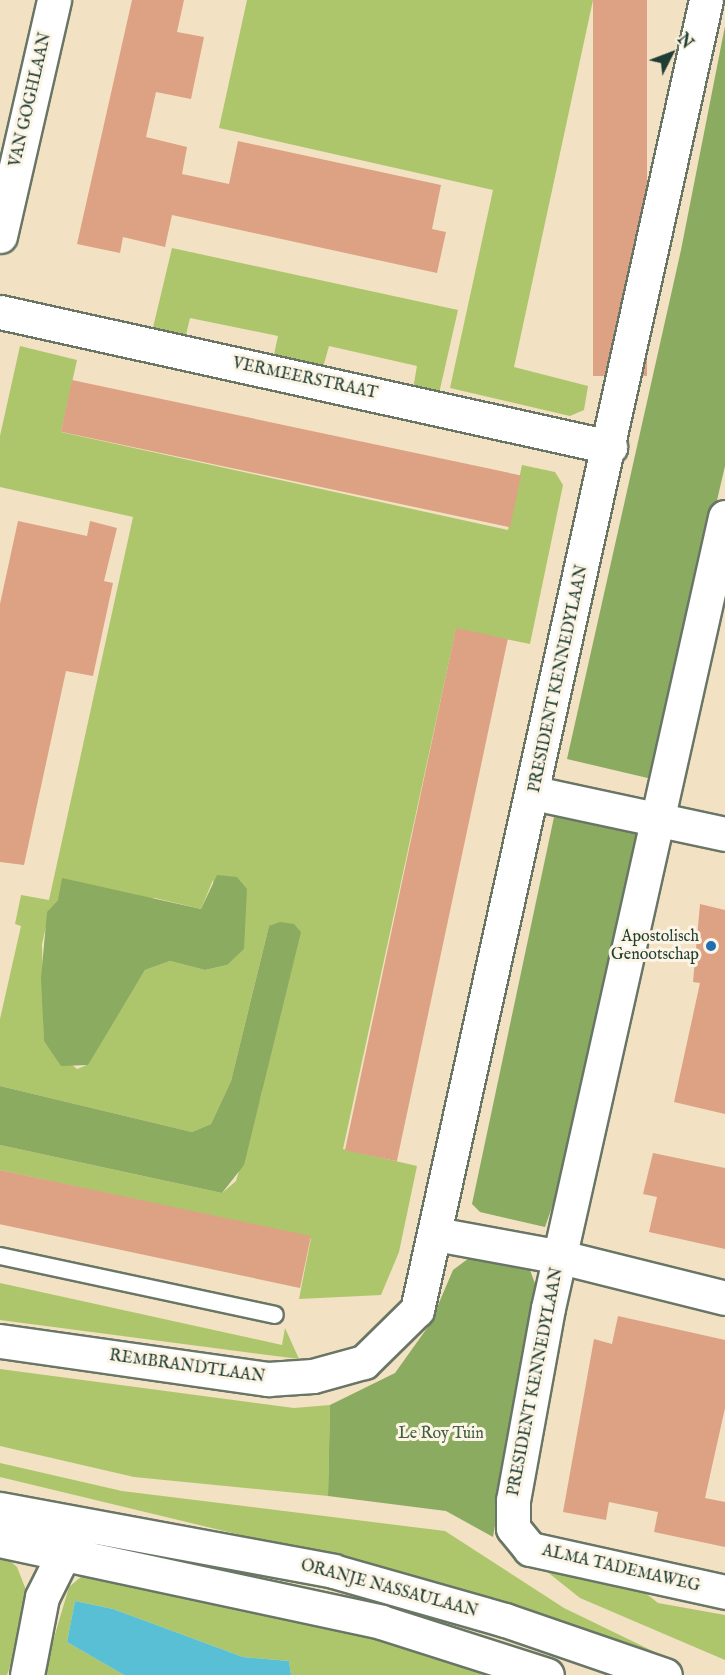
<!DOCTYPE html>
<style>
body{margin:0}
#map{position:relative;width:725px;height:1675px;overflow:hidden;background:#f2e1c3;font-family:"IM FELL English",serif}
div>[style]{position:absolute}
.green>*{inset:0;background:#adc66c}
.forest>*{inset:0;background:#8aab60}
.water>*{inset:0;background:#58bfd5}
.building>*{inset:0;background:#dda283;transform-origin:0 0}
.roads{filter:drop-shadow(2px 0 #697666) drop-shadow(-2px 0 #697666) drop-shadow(0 2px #697666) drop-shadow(0 -2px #697666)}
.lane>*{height:16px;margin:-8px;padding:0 8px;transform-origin:8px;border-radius:8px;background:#fff}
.street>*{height:33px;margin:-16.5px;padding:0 16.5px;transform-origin:16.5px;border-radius:16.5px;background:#fff}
.secondary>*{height:33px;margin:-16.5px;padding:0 16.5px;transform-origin:16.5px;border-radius:16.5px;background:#fff}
.dots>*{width:16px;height:16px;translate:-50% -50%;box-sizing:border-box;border:3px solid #fcf5e5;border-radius:50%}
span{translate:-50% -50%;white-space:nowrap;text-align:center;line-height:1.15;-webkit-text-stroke:6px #fcf5e5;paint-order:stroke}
.street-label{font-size:16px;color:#1f3d34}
.poi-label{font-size:16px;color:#1f3d34}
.right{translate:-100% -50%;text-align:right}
.park-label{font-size:16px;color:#425f42}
.north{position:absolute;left:641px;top:24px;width:60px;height:60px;-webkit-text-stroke:4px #fcf5e5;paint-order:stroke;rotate:48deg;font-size:16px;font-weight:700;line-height:24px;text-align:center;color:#1f3d34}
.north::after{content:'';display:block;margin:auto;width:21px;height:27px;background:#1f3d34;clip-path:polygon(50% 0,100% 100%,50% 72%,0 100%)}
</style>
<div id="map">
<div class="green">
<div style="clip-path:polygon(247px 0,593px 0,514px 367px,588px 386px,584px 410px,570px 416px,450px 388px,493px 190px,219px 128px)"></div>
<div style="clip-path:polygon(172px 248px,458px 310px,438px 398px,413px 389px,417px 366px,329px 346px,322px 371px,273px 359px,278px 336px,190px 318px,185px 339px,151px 336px)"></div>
<div style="clip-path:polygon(evenodd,20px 346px,77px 360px,61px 432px,508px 530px,522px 465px,555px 472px,563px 485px,530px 644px,456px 629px,343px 1149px,417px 1166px,399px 1252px,381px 1295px,299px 1299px,311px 1238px,0 1170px,0 1145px,222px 1193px,236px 1181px,262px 1092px,269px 926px,231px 1081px,211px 1124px,192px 1132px,0 1086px,0 1019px,21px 926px,15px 924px,21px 895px,49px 900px,133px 517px,0 487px,0 436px,20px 346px,213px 880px,227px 965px,205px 970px,170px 961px,145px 970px,87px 1065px,77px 1069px,44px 1041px,42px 944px,50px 909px,58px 900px,155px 898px,201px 909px,213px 880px)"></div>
<div style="clip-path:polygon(0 1283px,282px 1345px,285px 1328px,299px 1359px,0 1320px)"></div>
<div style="clip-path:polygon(0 1369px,294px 1408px,330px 1405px,328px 1496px,134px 1477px,0 1446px)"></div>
<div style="clip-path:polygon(0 1463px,122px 1491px,445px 1531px,564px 1608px,663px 1656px,419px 1578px,0 1477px)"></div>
<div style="clip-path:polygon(0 1552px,17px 1567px,26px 1590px,20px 1637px,7px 1675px,0 1675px)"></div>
<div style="clip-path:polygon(526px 1555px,643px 1591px,658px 1603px,725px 1615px,725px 1660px,580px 1598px)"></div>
<div style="clip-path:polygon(101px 1570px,322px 1615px,487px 1671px,482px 1675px,291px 1675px,289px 1661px,243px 1657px,113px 1609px,75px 1601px,67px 1642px,124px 1675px,43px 1675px,69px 1587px,82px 1576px)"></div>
</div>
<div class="forest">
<div style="clip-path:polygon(725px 26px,725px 466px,652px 779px,567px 759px,681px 250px)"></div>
<div style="clip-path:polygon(554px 817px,637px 833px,558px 1190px,545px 1227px,480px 1212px,472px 1204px)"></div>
<div style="clip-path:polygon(217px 875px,237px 877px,247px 889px,244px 949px,227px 965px,205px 970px,170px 961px,145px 970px,88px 1065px,61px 1066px,44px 1041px,41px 978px,47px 912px,58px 900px,62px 878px,201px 909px)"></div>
<div style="clip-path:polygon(280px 922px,294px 924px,301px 932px,244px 1165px,222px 1193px,0 1145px,0 1086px,192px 1132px,211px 1124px,231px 1081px,269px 926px)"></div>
<div style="clip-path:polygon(473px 1255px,519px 1263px,530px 1270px,537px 1289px,493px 1537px,446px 1511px,328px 1496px,330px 1405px,395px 1373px,430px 1324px,453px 1270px)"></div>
</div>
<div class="water">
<div style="clip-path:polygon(75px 1601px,113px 1609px,243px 1657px,289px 1661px,291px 1675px,124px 1675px,67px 1642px)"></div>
</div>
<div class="building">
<div style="clip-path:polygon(132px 0,184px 0,177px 32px,204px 37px,191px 99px,156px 92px,146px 137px,187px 147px,182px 174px,229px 184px,238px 141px,441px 185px,432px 229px,446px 232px,437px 273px,172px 215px,165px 247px,123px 237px,120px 253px,77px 244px)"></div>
<div style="left:593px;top:0;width:54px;height:376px"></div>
<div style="left:72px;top:380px;width:459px;height:53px;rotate:12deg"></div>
<div style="clip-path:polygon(18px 521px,87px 536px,90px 521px,117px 528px,104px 581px,113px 583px,93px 676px,66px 671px,24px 865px,0 862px,0 604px)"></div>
<div style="left:456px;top:628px;width:53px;height:534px;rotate:12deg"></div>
<div style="clip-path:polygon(700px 904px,725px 910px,725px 1114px,674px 1102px,700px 983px,693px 982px)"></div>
<div style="clip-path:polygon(653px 1153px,725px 1168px,725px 1249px,649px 1232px,657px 1197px,643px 1194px)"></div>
<div style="left:0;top:1170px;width:318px;height:53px;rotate:12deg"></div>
<div style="clip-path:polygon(618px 1316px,725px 1340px,725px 1408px,705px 1498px,725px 1502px,725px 1547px,654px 1532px,658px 1512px,609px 1502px,606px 1520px,563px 1512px,594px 1339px,612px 1344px)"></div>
</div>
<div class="roads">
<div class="lane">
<div style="left:0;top:1256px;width:281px;rotate:12.1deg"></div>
</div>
<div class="street">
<div style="left:0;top:236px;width:242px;rotate:-77.1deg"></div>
<div style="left:0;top:312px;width:625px;rotate:12.48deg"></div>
<div style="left:725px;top:517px;width:811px;rotate:102.61deg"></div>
<div style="left:548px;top:1308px;width:195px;rotate:100.3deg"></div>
<div style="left:513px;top:1500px;width:28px;rotate:90deg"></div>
<div style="left:513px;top:1528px;width:27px;rotate:51deg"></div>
<div style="left:530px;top:1549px;width:200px;rotate:12.4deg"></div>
<div style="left:534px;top:793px;width:195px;rotate:12.1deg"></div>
<div style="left:436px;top:1234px;width:127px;rotate:10.4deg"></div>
<div style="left:561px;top:1257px;width:169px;rotate:14deg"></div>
<div style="left:0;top:1341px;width:271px;rotate:8.1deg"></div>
<div style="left:268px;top:1379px;width:45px;rotate:-3.8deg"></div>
<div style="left:313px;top:1376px;width:53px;rotate:-15.4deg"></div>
<div style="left:364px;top:1362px;width:74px;rotate:-44.5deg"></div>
<div style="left:417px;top:1310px;width:1341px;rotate:-77.56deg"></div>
<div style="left:27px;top:1675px;width:79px;rotate:-79.1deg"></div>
<div style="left:42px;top:1597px;width:51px;rotate:-63.4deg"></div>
<div style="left:65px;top:1551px;width:25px;rotate:-47deg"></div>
</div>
<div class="secondary">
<div style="left:0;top:1509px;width:339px;rotate:10.5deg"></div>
<div style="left:333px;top:1571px;width:179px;rotate:15.9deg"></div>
<div style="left:505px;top:1620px;width:169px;rotate:19deg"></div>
<div style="left:0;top:1540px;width:390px;rotate:12.1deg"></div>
<div style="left:381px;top:1622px;width:174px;rotate:17.7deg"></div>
</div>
</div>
<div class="dots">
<div style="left:711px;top:946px;background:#1f6fb2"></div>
</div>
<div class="street-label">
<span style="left:31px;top:100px;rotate:-77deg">VAN GOGHLAAN</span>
<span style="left:305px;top:379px;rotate:12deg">VERMEERSTRAAT</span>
<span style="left:559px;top:679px;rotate:-78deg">PRESIDENT KENNEDYLAAN</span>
<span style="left:187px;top:1367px;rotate:8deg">REMBRANDTLAAN</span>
<span style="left:536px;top:1382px;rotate:-79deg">PRESIDENT KENNEDYLAAN</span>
<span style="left:621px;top:1569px;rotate:13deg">ALMA TADEMAWEG</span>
<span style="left:389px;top:1589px;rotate:15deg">ORANJE NASSAULAAN</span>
</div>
<div class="poi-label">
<span class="right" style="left:699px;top:946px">Apostolisch<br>Genootschap</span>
</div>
<div class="park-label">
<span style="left:441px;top:1434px">Le Roy Tuin</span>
</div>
<div class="north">N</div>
</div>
